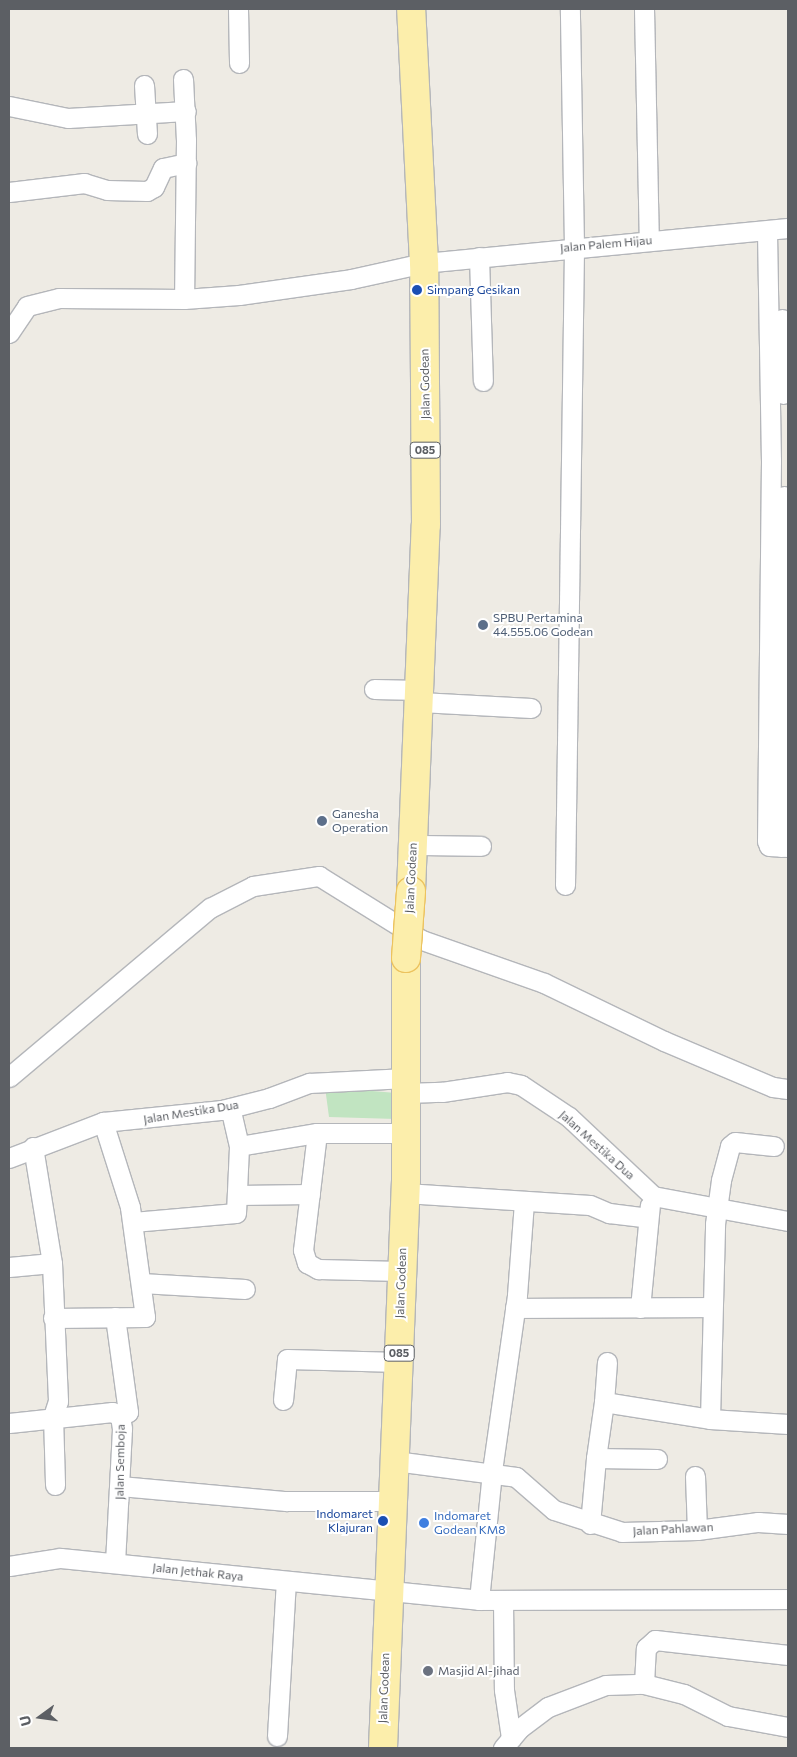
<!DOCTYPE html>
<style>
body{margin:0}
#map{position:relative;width:797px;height:1757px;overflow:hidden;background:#eeebe4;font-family:Commissioner,sans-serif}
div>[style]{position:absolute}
.green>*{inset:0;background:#c1e4c1}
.roads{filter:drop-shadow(1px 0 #b4b6ba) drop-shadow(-1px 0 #b4b6ba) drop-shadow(0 1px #b4b6ba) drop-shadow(0 -1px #b4b6ba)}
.minor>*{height:19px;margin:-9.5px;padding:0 9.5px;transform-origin:9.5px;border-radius:9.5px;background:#fff}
.primary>*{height:28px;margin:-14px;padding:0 14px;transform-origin:14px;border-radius:14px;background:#fceeab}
.bridges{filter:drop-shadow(1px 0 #ecc35f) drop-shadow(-1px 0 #ecc35f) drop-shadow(0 1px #ecc35f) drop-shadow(0 -1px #ecc35f)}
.primary-bridge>*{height:28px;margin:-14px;padding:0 14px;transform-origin:14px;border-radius:14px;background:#fceeab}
.dots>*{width:14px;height:14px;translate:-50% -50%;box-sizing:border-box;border:2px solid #fff;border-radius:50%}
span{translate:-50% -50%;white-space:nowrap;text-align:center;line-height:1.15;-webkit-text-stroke:4px #fff;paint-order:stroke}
.shield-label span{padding:1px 4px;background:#fff;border:1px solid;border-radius:4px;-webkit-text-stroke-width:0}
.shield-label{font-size:11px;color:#5c5f64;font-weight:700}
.street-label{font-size:12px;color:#5c5f64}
.transit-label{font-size:12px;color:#164399}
.left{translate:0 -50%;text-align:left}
.right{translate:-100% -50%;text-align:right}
.service-label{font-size:12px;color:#4e5e75}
.shop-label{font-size:12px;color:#366cbe}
.worship-label{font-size:12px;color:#5b616d}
.frame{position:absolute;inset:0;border:10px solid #5c5f64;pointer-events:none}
.north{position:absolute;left:15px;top:1692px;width:50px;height:50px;-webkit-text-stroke:4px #fff;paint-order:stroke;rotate:256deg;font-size:14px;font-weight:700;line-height:20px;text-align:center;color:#5c5f64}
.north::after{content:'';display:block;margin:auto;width:18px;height:22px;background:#5c5f64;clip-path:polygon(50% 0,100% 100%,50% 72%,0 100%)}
</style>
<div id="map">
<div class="green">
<div style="clip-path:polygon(325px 1087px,396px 1093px,396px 1119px,329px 1117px)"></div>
</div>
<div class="roads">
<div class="minor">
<div style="left:238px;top:9px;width:54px;rotate:88.9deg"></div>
<div style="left:644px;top:9px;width:231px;rotate:88.8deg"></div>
<div style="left:183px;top:79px;width:61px;rotate:87.2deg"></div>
<div style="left:186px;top:140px;width:159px;rotate:90.7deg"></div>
<div style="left:144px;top:85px;width:49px;rotate:86.5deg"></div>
<div style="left:9px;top:106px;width:60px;rotate:11.5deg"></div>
<div style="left:68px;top:118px;width:118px;rotate:-3.4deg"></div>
<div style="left:9px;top:192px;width:76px;rotate:-6.8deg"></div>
<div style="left:84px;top:183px;width:24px;rotate:17deg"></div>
<div style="left:107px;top:190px;width:40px;rotate:1.4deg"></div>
<div style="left:147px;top:191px;width:8px;rotate:-30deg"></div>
<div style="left:154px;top:187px;width:21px;rotate:-65deg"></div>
<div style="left:163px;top:168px;width:24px;rotate:-12deg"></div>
<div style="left:767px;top:232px;width:229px;rotate:89deg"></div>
<div style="left:771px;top:461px;width:380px;rotate:90.6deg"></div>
<div style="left:767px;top:841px;width:5px;rotate:68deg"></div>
<div style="left:769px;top:846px;width:19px;rotate:3deg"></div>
<div style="left:479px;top:257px;width:124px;rotate:88.2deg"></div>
<div style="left:782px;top:319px;width:75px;rotate:89.2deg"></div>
<div style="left:9px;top:333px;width:32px;rotate:-56deg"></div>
<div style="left:27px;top:306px;width:33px;rotate:-14deg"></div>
<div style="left:59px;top:298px;width:125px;rotate:0.5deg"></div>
<div style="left:184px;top:299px;width:55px;rotate:-4.2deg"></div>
<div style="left:239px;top:295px;width:113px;rotate:-8.1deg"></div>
<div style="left:351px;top:279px;width:75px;rotate:-12.4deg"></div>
<div style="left:424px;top:263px;width:366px;rotate:-5.5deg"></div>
<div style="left:374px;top:689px;width:46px;rotate:1.2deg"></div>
<div style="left:420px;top:702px;width:111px;rotate:3.1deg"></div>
<div style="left:413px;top:845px;width:68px;rotate:0.8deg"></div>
<div style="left:781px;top:847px;width:351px;rotate:-89.5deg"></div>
<div style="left:565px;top:885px;width:639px;rotate:-89.19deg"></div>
<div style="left:574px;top:246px;width:237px;rotate:-91deg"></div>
<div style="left:9px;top:1077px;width:263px;rotate:-40.1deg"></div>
<div style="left:210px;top:908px;width:48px;rotate:-27.1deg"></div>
<div style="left:253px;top:886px;width:67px;rotate:-8.6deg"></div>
<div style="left:319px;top:876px;width:121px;rotate:31.9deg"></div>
<div style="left:422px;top:940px;width:129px;rotate:19.4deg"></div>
<div style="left:544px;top:983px;width:133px;rotate:25.8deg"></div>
<div style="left:664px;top:1041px;width:118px;rotate:22.9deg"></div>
<div style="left:773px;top:1087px;width:15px;rotate:8deg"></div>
<div style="left:406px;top:1093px;width:36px;rotate:-2deg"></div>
<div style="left:442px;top:1092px;width:66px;rotate:-8.7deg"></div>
<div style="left:507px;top:1082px;width:14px;rotate:12deg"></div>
<div style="left:521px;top:1085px;width:58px;rotate:33.7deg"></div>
<div style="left:569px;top:1117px;width:115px;rotate:43.2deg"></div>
<div style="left:653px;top:1196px;width:137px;rotate:10.5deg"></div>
<div style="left:317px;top:1133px;width:118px;rotate:96.8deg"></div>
<div style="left:303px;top:1250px;width:14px;rotate:73deg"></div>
<div style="left:307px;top:1263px;width:13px;rotate:29deg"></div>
<div style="left:318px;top:1269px;width:83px;rotate:1.4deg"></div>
<div style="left:239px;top:1146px;width:79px;rotate:-9.5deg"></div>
<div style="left:317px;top:1133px;width:88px"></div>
<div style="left:33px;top:1147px;width:118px;rotate:80.7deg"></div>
<div style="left:52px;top:1263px;width:138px;rotate:87.5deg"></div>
<div style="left:58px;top:1401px;width:16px;rotate:108deg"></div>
<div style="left:53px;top:1416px;width:69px;rotate:88.3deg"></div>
<div style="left:9px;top:1158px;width:101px;rotate:-21deg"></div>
<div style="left:103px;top:1122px;width:120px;rotate:-5.8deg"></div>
<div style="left:222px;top:1110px;width:49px;rotate:-14.3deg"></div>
<div style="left:269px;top:1098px;width:43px;rotate:-20.6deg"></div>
<div style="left:309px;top:1083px;width:97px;rotate:-3deg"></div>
<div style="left:405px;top:1193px;width:185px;rotate:3.7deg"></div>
<div style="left:590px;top:1205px;width:21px;rotate:23deg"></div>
<div style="left:609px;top:1213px;width:38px;rotate:7deg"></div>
<div style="left:238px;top:1195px;width:72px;rotate:-0.8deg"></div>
<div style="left:133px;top:1222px;width:103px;rotate:-5deg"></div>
<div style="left:236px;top:1213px;width:67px;rotate:-87.4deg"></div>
<div style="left:239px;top:1146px;width:39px;rotate:-103deg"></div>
<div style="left:9px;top:1267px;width:43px;rotate:-5.3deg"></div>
<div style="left:141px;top:1283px;width:104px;rotate:3.3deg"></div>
<div style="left:515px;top:1308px;width:197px;rotate:-0.3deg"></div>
<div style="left:640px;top:1308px;width:103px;rotate:-84.5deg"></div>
<div style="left:115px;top:1317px;width:96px;rotate:82.2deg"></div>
<div style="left:128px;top:1412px;width:9px;rotate:153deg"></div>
<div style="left:53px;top:1318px;width:92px;rotate:-0.6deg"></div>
<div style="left:145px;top:1317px;width:111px;rotate:-97.8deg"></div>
<div style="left:130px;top:1207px;width:89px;rotate:-107.6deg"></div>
<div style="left:607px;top:1362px;width:40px;rotate:94.3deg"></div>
<div style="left:604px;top:1402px;width:107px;rotate:9.1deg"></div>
<div style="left:710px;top:1419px;width:78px;rotate:3.7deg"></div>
<div style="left:283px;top:1400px;width:41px;rotate:-84.4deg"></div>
<div style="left:287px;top:1359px;width:112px;rotate:1.5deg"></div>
<div style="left:710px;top:1419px;width:195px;rotate:-88.5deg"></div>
<div style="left:715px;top:1224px;width:44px;rotate:-82.2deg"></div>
<div style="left:721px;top:1180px;width:35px;rotate:-75deg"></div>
<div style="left:730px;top:1146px;width:6px;rotate:-39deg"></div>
<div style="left:735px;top:1142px;width:39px;rotate:6deg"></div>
<div style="left:9px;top:1423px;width:104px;rotate:-6.1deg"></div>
<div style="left:112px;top:1412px;width:9px;rotate:27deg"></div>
<div style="left:120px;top:1416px;width:13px;rotate:81deg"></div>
<div style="left:122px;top:1429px;width:133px;rotate:93deg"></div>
<div style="left:596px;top:1458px;width:57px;rotate:-81.9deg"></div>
<div style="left:395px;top:1461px;width:122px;rotate:7.5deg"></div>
<div style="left:516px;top:1477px;width:50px;rotate:41deg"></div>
<div style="left:554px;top:1510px;width:71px;rotate:17.9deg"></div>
<div style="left:622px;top:1532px;width:75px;rotate:-1.5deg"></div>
<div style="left:697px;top:1530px;width:62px;rotate:-7.5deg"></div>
<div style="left:758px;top:1522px;width:30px;rotate:4deg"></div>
<div style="left:695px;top:1476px;width:54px;rotate:87.9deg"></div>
<div style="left:120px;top:1486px;width:167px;rotate:5.2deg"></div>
<div style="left:286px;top:1501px;width:107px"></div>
<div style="left:590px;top:1524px;width:66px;rotate:-84.8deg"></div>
<div style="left:596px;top:1458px;width:61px;rotate:0.9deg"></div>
<div style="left:9px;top:1566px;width:52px;rotate:-8.9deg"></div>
<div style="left:60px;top:1558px;width:421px;rotate:5.7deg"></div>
<div style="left:479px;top:1600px;width:309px;rotate:-0.2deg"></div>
<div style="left:479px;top:1600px;width:130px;rotate:-84.2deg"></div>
<div style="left:492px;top:1471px;width:178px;rotate:-81.9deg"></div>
<div style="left:517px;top:1295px;width:94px;rotate:-85.7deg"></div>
<div style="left:503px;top:1600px;width:90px;rotate:89.4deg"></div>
<div style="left:504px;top:1690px;width:49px;rotate:81.7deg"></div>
<div style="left:644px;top:1684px;width:36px;rotate:-87deg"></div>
<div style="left:646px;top:1648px;width:12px;rotate:-42deg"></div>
<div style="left:655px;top:1640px;width:134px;rotate:6.4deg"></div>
<div style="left:277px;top:1736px;width:155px;rotate:-86.7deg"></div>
<div style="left:503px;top:1748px;width:26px;rotate:-50deg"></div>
<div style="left:520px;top:1728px;width:35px;rotate:-37deg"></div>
<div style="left:548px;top:1707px;width:62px;rotate:-20.8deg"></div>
<div style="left:606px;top:1685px;width:38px;rotate:-2deg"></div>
<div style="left:644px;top:1684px;width:41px;rotate:14deg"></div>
<div style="left:684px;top:1694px;width:49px;rotate:26.6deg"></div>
<div style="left:728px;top:1716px;width:61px;rotate:10.4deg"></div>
</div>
<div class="primary">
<div style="left:411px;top:891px;width:366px;rotate:-87.7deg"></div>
<div style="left:426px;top:525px;width:262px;rotate:-90.4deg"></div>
<div style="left:424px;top:263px;width:254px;rotate:-92.9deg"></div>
<div style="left:383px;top:1748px;width:568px;rotate:-87.68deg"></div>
<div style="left:406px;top:1180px;width:222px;rotate:-90deg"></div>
</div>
</div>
<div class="bridges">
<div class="primary-bridge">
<div style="left:406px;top:958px;width:67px;rotate:-85.7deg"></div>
</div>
</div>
<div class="dots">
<div style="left:417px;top:290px;background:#1a4fb4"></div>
<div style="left:483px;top:625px;background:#5c6f8a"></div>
<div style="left:322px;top:821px;background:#5c6f8a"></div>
<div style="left:383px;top:1521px;background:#1a4fb4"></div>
<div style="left:424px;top:1523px;background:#3f7fe0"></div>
<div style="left:428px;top:1671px;background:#6b7280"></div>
</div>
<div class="shield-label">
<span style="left:425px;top:450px">085</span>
<span style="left:399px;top:1353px">085</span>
</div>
<div class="street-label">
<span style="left:606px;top:244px;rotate:-5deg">Jalan Palem Hijau</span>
<span style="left:425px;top:384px;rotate:-91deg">Jalan Godean</span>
<span style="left:411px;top:878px;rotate:-87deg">Jalan Godean</span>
<span style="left:191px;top:1112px;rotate:-9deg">Jalan Mestika Dua</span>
<span style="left:597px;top:1145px;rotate:42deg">Jalan Mestika Dua</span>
<span style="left:401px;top:1283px;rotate:-88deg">Jalan Godean</span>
<span style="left:120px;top:1462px;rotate:-89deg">Jalan Semboja</span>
<span style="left:673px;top:1529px;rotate:-3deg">Jalan Pahlawan</span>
<span style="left:198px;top:1572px;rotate:6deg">Jalan Jethak Raya</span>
<span style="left:384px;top:1688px;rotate:-88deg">Jalan Godean</span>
</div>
<div class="transit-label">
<span class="left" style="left:427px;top:290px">Simpang Gesikan</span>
<span class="right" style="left:373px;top:1521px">Indomaret<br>Klajuran</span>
</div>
<div class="service-label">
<span class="left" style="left:493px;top:625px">SPBU Pertamina<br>44.555.06 Godean</span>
<span class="left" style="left:332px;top:821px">Ganesha<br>Operation</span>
</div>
<div class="shop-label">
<span class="left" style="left:434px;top:1523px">Indomaret<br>Godean KM8</span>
</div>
<div class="worship-label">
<span class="left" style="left:438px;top:1671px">Masjid Al-Jihad</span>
</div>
<div class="frame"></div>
<div class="north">U</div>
</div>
